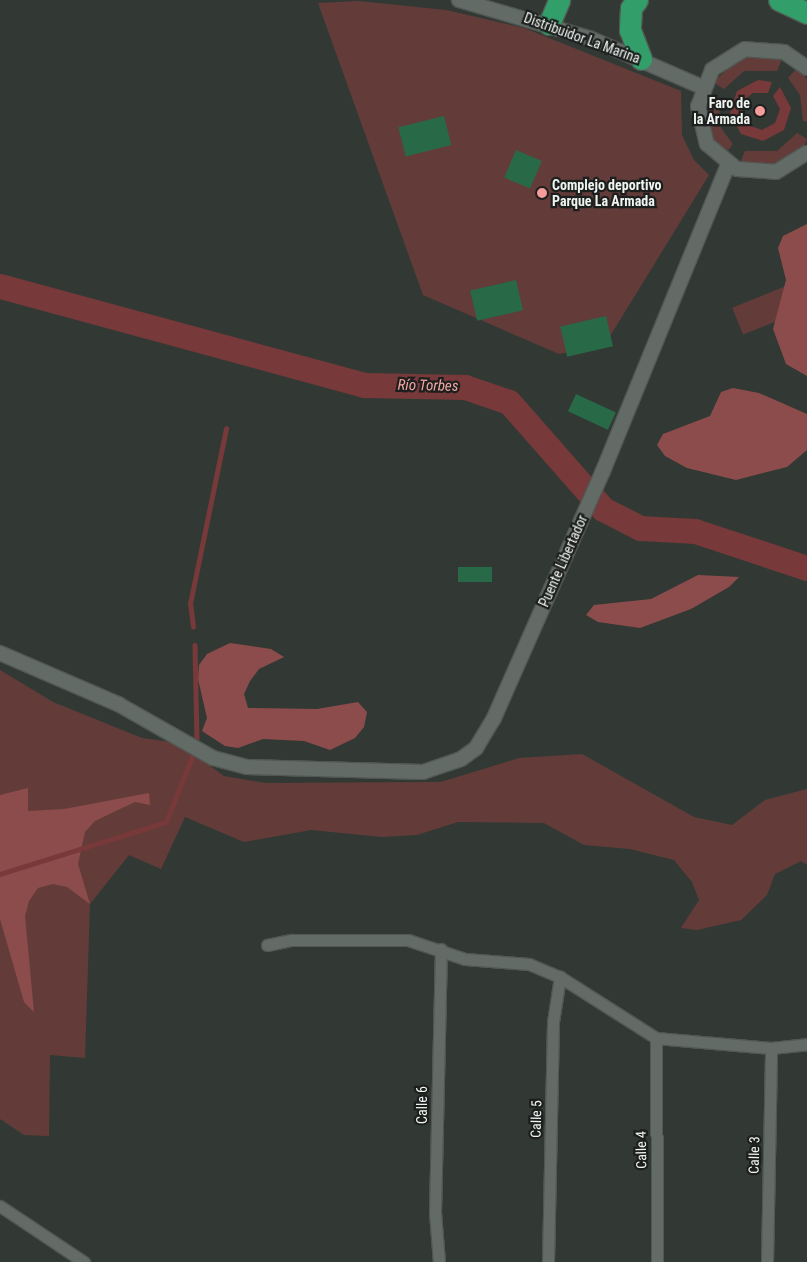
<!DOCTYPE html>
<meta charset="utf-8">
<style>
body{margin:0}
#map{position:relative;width:807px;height:1262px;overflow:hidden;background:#323934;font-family:"Roboto Condensed",sans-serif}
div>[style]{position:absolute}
.green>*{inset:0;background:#633c3a;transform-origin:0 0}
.forest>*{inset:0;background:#8c4c4b}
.water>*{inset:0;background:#773939}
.stream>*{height:4.5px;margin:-2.25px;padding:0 2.25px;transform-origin:2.25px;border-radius:2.25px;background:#773939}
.river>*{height:25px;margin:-12.5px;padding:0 12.5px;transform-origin:12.5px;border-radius:12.5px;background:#773939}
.building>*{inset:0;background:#286948;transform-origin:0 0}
.roads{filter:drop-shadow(1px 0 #515753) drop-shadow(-1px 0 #515753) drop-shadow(0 1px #515753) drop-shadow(0 -1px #515753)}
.minor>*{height:11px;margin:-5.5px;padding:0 5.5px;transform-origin:5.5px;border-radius:5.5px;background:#636b66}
.tertiary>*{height:14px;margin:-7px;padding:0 7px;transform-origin:7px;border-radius:7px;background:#636b66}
.motorway>*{height:21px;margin:-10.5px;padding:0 10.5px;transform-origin:10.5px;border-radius:10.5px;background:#329e6a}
.dots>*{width:14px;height:14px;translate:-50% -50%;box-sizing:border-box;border:2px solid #1c1f1d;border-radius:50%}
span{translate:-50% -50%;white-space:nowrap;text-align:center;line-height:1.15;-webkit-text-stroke:4.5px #1c1f1d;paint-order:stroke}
.street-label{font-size:14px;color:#eff4f1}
.poi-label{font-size:14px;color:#eff4f1;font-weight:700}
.right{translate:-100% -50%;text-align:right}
.left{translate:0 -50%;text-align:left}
.water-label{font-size:15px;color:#f4a6a3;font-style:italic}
</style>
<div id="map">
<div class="green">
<div style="clip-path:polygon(358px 1px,446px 10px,524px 28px,681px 91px,682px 135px,694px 160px,709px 175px,604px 346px,559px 354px,423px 295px,318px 3px)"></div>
<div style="clip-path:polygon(756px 55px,782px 59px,777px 71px,744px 71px,724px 89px,713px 82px,739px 59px)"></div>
<div style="clip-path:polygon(797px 68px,807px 79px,807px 122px,803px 121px,800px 95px,788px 78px)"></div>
<div style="clip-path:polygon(706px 98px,719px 101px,721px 128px,733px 144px,725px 154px,713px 141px)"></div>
<div style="clip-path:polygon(797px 133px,807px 139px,804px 148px,775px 166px,740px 163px,745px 151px,777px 151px)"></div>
<div style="left:786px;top:286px;width:29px;height:58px;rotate:68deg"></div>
<div style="clip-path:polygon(0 670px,53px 702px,142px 738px,178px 743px,224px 776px,265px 783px,441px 782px,519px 758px,582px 754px,694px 817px,732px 825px,765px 800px,807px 789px,807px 865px,801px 861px,775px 874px,767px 895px,741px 920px,697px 930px,681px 928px,699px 900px,692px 882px,674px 860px,630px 849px,584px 845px,544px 823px,458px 822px,417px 835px,382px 837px,311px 830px,244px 842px,185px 817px,161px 869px,129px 855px,90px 904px,85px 1058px,50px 1055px,49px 1136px,24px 1135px,0 1119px)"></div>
</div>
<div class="forest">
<div style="clip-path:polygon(807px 224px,807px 376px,786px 364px,773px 329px,786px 280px,778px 248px,783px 236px)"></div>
<div style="clip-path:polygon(733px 388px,759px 393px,807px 414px,807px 450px,787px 467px,736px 480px,687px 468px,665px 456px,657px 445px,663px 434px,710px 416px,721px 392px)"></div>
<div style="clip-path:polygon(698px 575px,739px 577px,729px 587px,691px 609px,640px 628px,598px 622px,586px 615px,594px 605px,651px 599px)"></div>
<div style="clip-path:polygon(230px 643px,271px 649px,284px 657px,259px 669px,250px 681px,244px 694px,248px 708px,317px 709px,358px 702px,367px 712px,364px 727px,355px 738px,330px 750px,304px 741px,263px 739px,238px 748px,225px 746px,202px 731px,207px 718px,198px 679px,199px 665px,207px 654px)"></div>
<div style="clip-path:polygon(28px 788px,28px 811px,64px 809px,149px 793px,150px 805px,135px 802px,122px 808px,95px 821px,85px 832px,78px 864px,90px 904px,67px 887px,53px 884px,38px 888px,29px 901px,25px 916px,34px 1012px,24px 1002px,0 919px,0 795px)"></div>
</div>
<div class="water">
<div style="clip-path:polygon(758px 80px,772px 82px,768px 93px,753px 93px,744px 100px,742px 115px,748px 125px,762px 130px,775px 123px,780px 109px,773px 96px,780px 87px,791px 108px,784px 130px,763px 141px,741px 134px,730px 113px,737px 91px)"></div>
</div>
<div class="stream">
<div style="left:193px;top:627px;width:23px;rotate:-97deg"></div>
<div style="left:190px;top:604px;width:179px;rotate:-78.4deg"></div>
<div style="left:195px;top:645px;width:98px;rotate:88.8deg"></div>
<div style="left:0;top:874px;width:174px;rotate:-17.4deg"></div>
<div style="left:166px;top:822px;width:75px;rotate:-68.2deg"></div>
</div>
<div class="river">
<div style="left:0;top:286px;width:378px;rotate:15.2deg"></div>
<div style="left:365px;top:385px;width:100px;rotate:1.1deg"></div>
<div style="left:465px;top:387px;width:46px;rotate:18.8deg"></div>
<div style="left:509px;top:402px;width:142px;rotate:48.7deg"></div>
<div style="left:603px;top:509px;width:42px;rotate:27.2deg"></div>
<div style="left:640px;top:528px;width:55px;rotate:3.1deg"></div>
<div style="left:695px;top:531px;width:118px;rotate:18.3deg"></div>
</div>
<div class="building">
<div style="left:444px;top:116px;width:30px;height:47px;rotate:76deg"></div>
<div style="left:516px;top:150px;width:28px;height:30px;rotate:23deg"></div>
<div style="left:516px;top:280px;width:31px;height:47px;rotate:77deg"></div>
<div style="left:606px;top:316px;width:31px;height:47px;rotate:77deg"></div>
<div style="left:576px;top:394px;width:44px;height:19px;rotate:25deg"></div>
<div style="left:458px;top:567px;width:34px;height:15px"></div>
</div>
<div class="roads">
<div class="minor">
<div style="left:267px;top:945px;width:25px;rotate:-12deg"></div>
<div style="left:291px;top:940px;width:117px"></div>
<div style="left:408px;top:940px;width:60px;rotate:18.4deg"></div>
<div style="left:465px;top:959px;width:64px;rotate:4.5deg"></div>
<div style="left:529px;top:964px;width:34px;rotate:23deg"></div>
<div style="left:560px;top:977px;width:114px;rotate:32.4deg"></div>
<div style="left:656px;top:1038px;width:115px;rotate:5deg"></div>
<div style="left:771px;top:1048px;width:36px;rotate:-6deg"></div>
<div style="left:656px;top:1038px;width:224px;rotate:89.7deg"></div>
<div style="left:0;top:1206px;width:101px;rotate:33.7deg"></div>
<div style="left:439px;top:1262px;width:50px;rotate:-94.6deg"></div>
<div style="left:435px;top:1212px;width:263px;rotate:-88.7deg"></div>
<div style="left:548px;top:1262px;width:240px;rotate:-88.8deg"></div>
<div style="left:553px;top:1022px;width:46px;rotate:-81.2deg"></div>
<div style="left:767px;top:1262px;width:214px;rotate:-88.9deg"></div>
</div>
<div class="tertiary">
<div style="left:459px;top:0;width:135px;rotate:16.3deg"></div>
<div style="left:589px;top:38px;width:123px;rotate:23.4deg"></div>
<div style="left:807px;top:68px;width:28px;rotate:-145deg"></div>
<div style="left:784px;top:52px;width:39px;rotate:-176deg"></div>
<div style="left:745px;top:49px;width:39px;rotate:148deg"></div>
<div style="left:712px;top:70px;width:39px;rotate:111deg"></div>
<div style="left:698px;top:106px;width:39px;rotate:77deg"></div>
<div style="left:707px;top:144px;width:39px;rotate:40deg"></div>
<div style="left:737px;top:169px;width:39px;rotate:4deg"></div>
<div style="left:776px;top:172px;width:36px;rotate:-32deg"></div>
<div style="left:0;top:653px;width:129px;rotate:23.4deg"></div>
<div style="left:118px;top:704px;width:109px;rotate:29.6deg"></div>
<div style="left:213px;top:758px;width:35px;rotate:15deg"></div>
<div style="left:247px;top:767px;width:176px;rotate:1.6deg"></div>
<div style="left:423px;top:772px;width:40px;rotate:-18.9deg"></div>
<div style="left:461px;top:759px;width:19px;rotate:-36deg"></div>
<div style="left:476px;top:748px;width:35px;rotate:-59deg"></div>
<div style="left:494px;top:718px;width:270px;rotate:-66.2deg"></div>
<div style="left:603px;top:471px;width:331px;rotate:-67.8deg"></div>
</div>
<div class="motorway">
<div style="left:637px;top:0;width:10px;rotate:127deg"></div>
<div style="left:631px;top:8px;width:22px;rotate:93deg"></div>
<div style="left:630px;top:30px;width:31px;rotate:69deg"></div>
<div style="left:779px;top:0;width:31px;rotate:25deg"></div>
<div style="left:549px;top:24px;width:26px;rotate:-67deg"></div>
</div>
</div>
<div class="dots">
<div style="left:760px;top:111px;background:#f59b99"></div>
<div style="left:542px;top:193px;background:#f59b99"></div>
</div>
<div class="street-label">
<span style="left:582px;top:38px;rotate:20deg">Distribuidor La Marina</span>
<span style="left:563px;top:561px;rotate:-66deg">Puente Libertador</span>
<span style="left:422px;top:1105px;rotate:-90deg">Calle 6</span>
<span style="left:536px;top:1119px;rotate:-89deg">Calle 5</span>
<span style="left:641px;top:1150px;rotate:-91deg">Calle 4</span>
<span style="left:754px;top:1155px;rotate:-89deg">Calle 3</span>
</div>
<div class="poi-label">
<span class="right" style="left:750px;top:111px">Faro de<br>la Armada</span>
<span class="left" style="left:552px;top:193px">Complejo deportivo<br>Parque La Armada</span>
</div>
<div class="water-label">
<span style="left:428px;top:386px;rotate:1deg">Río Torbes</span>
</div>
</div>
